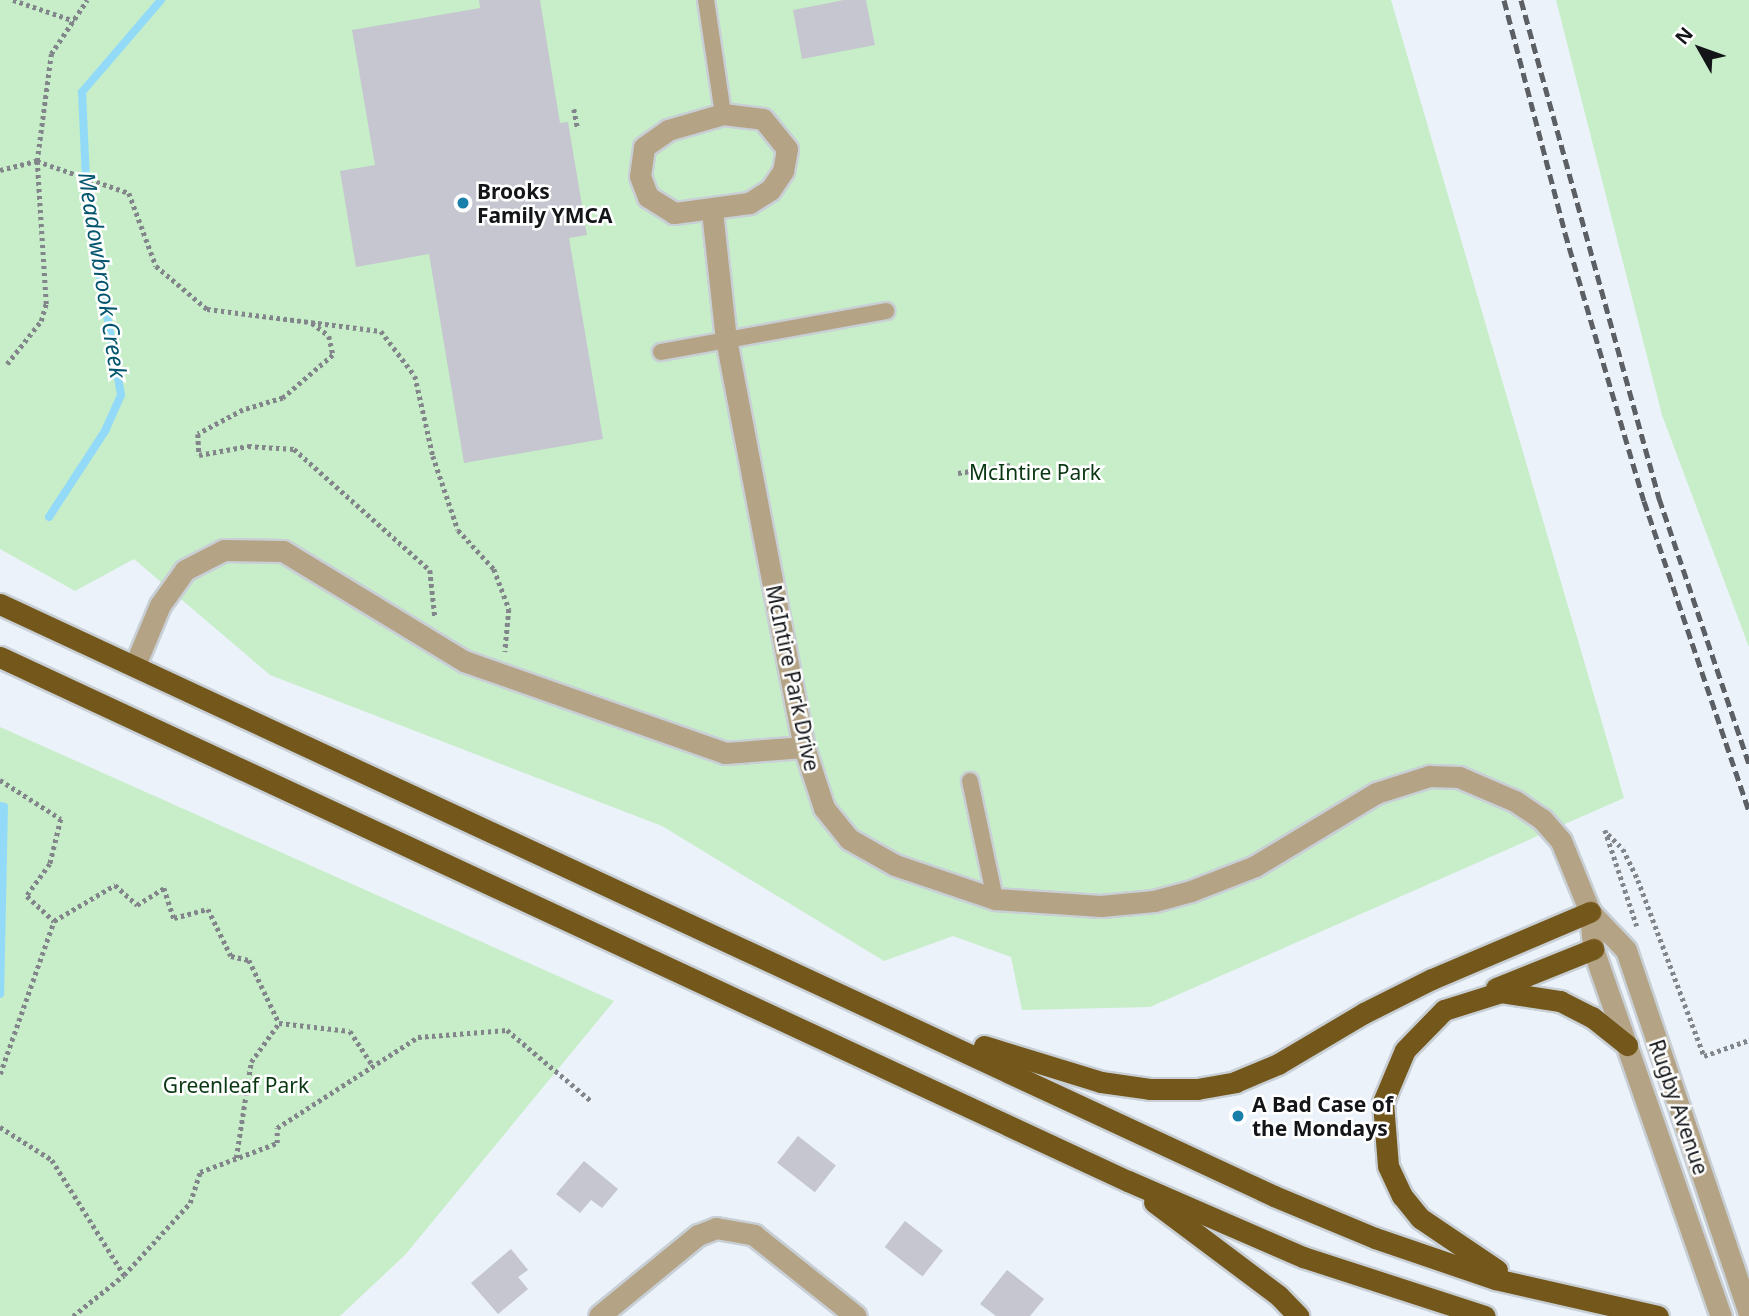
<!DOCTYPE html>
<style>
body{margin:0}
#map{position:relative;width:1749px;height:1316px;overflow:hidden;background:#ebf2f9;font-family:"Noto Sans",sans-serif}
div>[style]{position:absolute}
.green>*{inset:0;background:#c7eec9}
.stream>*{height:8px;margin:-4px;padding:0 4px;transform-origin:4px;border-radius:4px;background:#93daf8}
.building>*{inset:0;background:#c5c6cf;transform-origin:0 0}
.path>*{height:4.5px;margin-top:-2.25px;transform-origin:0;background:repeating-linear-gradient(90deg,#82868b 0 3.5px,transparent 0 7px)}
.roads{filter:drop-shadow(2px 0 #c8cfd5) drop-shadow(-2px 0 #c8cfd5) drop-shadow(0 2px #c8cfd5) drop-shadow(0 -2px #c8cfd5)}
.service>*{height:16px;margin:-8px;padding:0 8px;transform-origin:8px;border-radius:8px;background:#b4a385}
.minor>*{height:21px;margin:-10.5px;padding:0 10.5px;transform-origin:10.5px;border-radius:10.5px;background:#b4a385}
.tertiary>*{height:21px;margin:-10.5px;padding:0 10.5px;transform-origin:10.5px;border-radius:10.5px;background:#b4a385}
.trunk>*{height:21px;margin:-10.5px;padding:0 10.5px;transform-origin:10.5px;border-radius:10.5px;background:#74571b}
.rail>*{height:5px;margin-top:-2.5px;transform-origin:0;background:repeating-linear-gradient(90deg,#5c6064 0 10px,transparent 0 15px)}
.dots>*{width:19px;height:19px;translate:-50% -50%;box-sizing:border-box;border:4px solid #fff;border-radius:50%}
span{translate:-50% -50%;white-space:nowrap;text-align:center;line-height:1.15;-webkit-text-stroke:5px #fff;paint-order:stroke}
.poi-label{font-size:21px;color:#131518;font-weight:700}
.left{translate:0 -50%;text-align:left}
.park-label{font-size:21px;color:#093712}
.street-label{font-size:21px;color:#131518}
.water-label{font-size:23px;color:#02556d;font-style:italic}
.north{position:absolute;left:1665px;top:14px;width:70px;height:70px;-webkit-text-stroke:5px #fff;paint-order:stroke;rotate:310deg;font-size:19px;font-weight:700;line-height:28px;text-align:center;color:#131518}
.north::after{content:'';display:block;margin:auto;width:24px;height:32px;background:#131518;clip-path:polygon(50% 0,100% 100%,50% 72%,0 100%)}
</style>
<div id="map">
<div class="green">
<div style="clip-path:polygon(0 0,1391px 0,1624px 798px,1150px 1007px,1022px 1010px,1011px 957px,953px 936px,884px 961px,662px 826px,270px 675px,134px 559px,75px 591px,0 549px)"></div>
<div style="clip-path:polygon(1556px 0,1749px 0,1749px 647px,1662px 415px)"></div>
<div style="clip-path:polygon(0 727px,614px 1001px,405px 1255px,340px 1316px,0 1316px)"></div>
</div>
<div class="stream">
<div style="left:49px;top:517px;width:103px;rotate:-56.9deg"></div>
<div style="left:105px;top:431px;width:39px;rotate:-66deg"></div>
<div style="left:121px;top:395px;width:196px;rotate:-100deg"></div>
<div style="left:87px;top:202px;width:110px;rotate:-92.6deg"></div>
<div style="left:82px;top:92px;width:121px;rotate:-49.3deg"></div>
<div style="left:0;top:806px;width:4px;rotate:14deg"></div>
<div style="left:4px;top:807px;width:187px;rotate:91.2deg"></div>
</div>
<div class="building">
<div style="clip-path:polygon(479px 0,540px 0,560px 123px,568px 122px,587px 235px,569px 238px,603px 439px,464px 463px,429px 254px,356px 267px,340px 171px,375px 165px,352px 30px,480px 8px)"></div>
<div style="clip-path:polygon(844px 0,866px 0,875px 45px,802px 59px,793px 10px)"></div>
<div style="left:798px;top:1136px;width:48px;height:34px;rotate:38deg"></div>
<div style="clip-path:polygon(584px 1161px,618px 1189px,602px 1208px,591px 1200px,580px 1213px,556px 1194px)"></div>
<div style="left:905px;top:1221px;width:48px;height:33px;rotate:38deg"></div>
<div style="clip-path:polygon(511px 1249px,528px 1270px,518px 1277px,528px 1289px,498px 1314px,471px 1283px)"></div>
<div style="clip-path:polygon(1007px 1270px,1044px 1299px,1030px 1316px,996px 1316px,980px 1304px)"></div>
</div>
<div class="path">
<div style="left:13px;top:0;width:65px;rotate:18.7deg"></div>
<div style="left:574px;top:109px;width:20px;rotate:79deg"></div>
<div style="left:37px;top:161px;width:97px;rotate:19.2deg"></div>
<div style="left:129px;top:193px;width:78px;rotate:69.7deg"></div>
<div style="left:156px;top:266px;width:67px;rotate:40.1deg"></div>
<div style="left:207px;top:309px;width:175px;rotate:7.2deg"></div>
<div style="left:381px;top:331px;width:56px;rotate:52.9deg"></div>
<div style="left:415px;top:376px;width:82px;rotate:77.3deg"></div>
<div style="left:433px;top:456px;width:78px;rotate:71.3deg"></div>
<div style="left:458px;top:530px;width:53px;rotate:47.3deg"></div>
<div style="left:494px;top:569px;width:43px;rotate:69.4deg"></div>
<div style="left:509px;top:609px;width:43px;rotate:95.3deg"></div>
<div style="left:0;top:170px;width:38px;rotate:-14deg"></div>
<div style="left:37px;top:161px;width:108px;rotate:-82.5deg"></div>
<div style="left:51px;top:54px;width:65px;rotate:-56.3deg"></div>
<div style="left:312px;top:323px;width:21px;rotate:37deg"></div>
<div style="left:329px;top:336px;width:19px;rotate:78deg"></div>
<div style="left:333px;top:355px;width:66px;rotate:139.3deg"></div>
<div style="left:283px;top:398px;width:42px;rotate:163.3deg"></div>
<div style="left:243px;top:410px;width:51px;rotate:151.9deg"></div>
<div style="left:198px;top:434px;width:21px;rotate:87deg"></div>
<div style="left:199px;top:455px;width:50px;rotate:-10.4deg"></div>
<div style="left:248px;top:446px;width:46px;rotate:3.7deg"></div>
<div style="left:294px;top:449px;width:182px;rotate:41.7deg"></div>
<div style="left:430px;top:570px;width:47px;rotate:83.9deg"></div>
<div style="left:7px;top:364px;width:55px;rotate:-51.7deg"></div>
<div style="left:41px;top:321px;width:18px;rotate:-74deg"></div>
<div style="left:46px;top:304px;width:142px;rotate:-93.6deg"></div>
<div style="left:958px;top:473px;width:53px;rotate:-8.7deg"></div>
<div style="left:0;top:780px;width:72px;rotate:32.6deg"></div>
<div style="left:61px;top:819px;width:46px;rotate:103.7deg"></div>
<div style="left:50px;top:864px;width:39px;rotate:126deg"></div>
<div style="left:27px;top:896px;width:37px;rotate:43deg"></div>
<div style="left:1605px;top:830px;width:101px;rotate:71.6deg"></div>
<div style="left:1608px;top:834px;width:21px;rotate:45deg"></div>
<div style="left:1623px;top:849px;width:34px;rotate:64deg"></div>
<div style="left:1638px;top:880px;width:188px;rotate:69.4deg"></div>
<div style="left:1704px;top:1056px;width:48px;rotate:-19.6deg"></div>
<div style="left:0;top:1074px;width:162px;rotate:-70.6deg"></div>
<div style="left:54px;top:921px;width:71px;rotate:-30.5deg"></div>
<div style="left:115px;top:885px;width:30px;rotate:42deg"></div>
<div style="left:137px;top:905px;width:32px;rotate:-32deg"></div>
<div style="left:164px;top:888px;width:32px;rotate:72deg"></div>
<div style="left:174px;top:918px;width:35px;rotate:-15deg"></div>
<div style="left:208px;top:909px;width:52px;rotate:63.9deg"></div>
<div style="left:231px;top:956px;width:18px;rotate:13deg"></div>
<div style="left:249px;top:960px;width:70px;rotate:64.5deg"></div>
<div style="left:0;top:1127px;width:62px;rotate:32.4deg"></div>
<div style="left:52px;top:1160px;width:136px;rotate:57.9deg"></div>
<div style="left:236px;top:1158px;width:97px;rotate:-81.1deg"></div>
<div style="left:251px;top:1062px;width:48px;rotate:-54.3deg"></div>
<div style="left:279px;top:1023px;width:71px;rotate:6.4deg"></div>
<div style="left:350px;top:1031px;width:42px;rotate:56.7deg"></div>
<div style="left:73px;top:1316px;width:65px;rotate:-38.8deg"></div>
<div style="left:124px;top:1275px;width:98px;rotate:-47.5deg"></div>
<div style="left:190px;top:1203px;width:33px;rotate:-72deg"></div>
<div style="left:200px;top:1172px;width:82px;rotate:-20.6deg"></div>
<div style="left:277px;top:1143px;width:15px;rotate:-90deg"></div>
<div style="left:277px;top:1128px;width:168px;rotate:-32.8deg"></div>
<div style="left:418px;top:1037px;width:89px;rotate:-4.5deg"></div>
<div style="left:507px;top:1030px;width:109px;rotate:40.1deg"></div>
</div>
<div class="roads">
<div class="service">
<div style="left:706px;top:0;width:115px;rotate:81.5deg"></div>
<div style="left:661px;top:352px;width:229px;rotate:-10.3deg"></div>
<div style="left:970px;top:781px;width:121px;rotate:78deg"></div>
</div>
<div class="minor">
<div style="left:723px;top:114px;width:40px;rotate:7.1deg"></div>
<div style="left:763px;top:119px;width:38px;rotate:51deg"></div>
<div style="left:787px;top:149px;width:22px;rotate:100deg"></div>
<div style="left:783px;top:171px;width:23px;rotate:124deg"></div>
<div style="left:770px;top:190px;width:25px;rotate:148deg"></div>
<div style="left:749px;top:203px;width:76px;rotate:172.4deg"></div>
<div style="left:674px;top:213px;width:31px;rotate:-148deg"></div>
<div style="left:648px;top:197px;width:22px;rotate:-111deg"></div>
<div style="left:640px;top:176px;width:29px;rotate:-82deg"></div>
<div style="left:644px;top:147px;width:29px;rotate:-35deg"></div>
<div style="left:668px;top:130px;width:57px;rotate:-16.2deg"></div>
<div style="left:712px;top:211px;width:129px;rotate:83.8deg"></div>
<div style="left:726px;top:339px;width:415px;rotate:79.2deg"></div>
<div style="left:804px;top:747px;width:64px;rotate:71.8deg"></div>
<div style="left:824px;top:808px;width:40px;rotate:51deg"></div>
<div style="left:849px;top:839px;width:53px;rotate:29.5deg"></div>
<div style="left:895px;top:865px;width:106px;rotate:18.8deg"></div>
<div style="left:995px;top:899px;width:106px;rotate:3.8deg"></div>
<div style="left:1101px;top:906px;width:53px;rotate:-5.4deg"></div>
<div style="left:1154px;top:901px;width:38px;rotate:-15deg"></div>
<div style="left:1191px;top:891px;width:69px;rotate:-21.3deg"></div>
<div style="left:1255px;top:866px;width:141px;rotate:-31.1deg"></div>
<div style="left:1376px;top:793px;width:56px;rotate:-17.8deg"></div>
<div style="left:1429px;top:776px;width:30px;rotate:2deg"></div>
<div style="left:1459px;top:777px;width:61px;rotate:23.2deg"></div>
<div style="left:1515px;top:801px;width:32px;rotate:34deg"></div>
<div style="left:1542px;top:819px;width:29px;rotate:49deg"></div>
<div style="left:1561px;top:841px;width:77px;rotate:67.8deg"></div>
<div style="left:1590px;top:912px;width:37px;rotate:85deg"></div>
<div style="left:135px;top:665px;width:65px;rotate:-67.4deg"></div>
<div style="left:160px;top:605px;width:43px;rotate:-54.5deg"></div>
<div style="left:185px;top:570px;width:44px;rotate:-27.1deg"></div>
<div style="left:224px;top:550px;width:59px;rotate:1deg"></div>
<div style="left:283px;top:551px;width:212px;rotate:31.3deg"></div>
<div style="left:464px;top:661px;width:277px;rotate:19.4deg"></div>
<div style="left:725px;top:753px;width:79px;rotate:-4.3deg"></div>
<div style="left:599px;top:1316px;width:128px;rotate:-39.3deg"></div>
<div style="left:698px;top:1235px;width:19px;rotate:-21deg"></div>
<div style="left:716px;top:1228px;width:39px;rotate:10deg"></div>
<div style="left:754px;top:1235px;width:130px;rotate:38.5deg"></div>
</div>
<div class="tertiary">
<div style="left:1590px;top:912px;width:52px;rotate:46.5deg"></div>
<div style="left:1626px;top:950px;width:383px;rotate:71.3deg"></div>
<div style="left:1593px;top:949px;width:389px;rotate:70.8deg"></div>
</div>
<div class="trunk">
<div style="left:0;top:604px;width:1405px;rotate:24.92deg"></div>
<div style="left:1274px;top:1196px;width:109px;rotate:22.6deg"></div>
<div style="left:1375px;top:1238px;width:127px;rotate:18.9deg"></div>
<div style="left:1495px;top:1279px;width:167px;rotate:12.8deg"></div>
<div style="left:0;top:657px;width:1244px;rotate:24.92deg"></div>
<div style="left:1128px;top:1181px;width:191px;rotate:23.5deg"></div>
<div style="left:1303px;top:1257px;width:191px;rotate:18deg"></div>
<div style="left:1496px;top:988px;width:105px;rotate:-21.9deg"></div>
<div style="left:984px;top:1046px;width:122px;rotate:17.1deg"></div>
<div style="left:1101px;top:1082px;width:49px;rotate:8.1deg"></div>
<div style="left:1150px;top:1089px;width:47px"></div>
<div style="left:1197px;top:1089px;width:39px;rotate:-10deg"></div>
<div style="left:1235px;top:1082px;width:47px;rotate:-22.7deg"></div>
<div style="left:1278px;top:1064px;width:100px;rotate:-30.7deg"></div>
<div style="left:1364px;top:1013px;width:76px;rotate:-26.6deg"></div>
<div style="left:1432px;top:979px;width:172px;rotate:-23deg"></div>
<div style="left:1154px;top:1202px;width:156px;rotate:36.9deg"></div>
<div style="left:1279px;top:1296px;width:28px;rotate:46deg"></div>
<div style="left:1497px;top:1270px;width:93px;rotate:-146deg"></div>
<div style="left:1420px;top:1218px;width:28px;rotate:-129deg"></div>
<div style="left:1402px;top:1196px;width:33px;rotate:-115deg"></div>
<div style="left:1388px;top:1166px;width:64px;rotate:-94.5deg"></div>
<div style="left:1383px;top:1102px;width:56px;rotate:-67.1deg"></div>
<div style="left:1405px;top:1050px;width:56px;rotate:-45.7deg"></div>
<div style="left:1444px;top:1010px;width:60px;rotate:-17.5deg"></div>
<div style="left:1501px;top:992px;width:60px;rotate:8.7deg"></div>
<div style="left:1560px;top:1001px;width:36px;rotate:27deg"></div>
<div style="left:1592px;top:1017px;width:45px;rotate:38.7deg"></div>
</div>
</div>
<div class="rail">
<div style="left:1504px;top:0;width:241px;rotate:75.3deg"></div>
<div style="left:1565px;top:233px;width:279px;rotate:73.6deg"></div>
<div style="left:1644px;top:501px;width:328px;rotate:71.3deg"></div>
<div style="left:1521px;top:0;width:517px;rotate:74.51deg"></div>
<div style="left:1659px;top:498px;width:281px;rotate:71.3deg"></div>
</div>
<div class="dots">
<div style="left:463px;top:203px;background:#177fa9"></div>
<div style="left:1238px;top:1116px;background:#177fa9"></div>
</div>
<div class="poi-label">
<span class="left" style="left:477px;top:203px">Brooks<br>Family YMCA</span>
<span class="left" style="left:1252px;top:1116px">A Bad Case of<br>the Mondays</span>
</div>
<div class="park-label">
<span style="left:1035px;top:472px">McIntire Park</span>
<span style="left:236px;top:1085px">Greenleaf Park</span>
</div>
<div class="street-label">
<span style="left:793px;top:678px;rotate:78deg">McIntire Park Drive</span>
<span style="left:1679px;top:1107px;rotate:71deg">Rugby Avenue</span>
</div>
<div class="water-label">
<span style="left:103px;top:275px;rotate:81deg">Meadowbrook Creek</span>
</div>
<div class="north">N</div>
</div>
